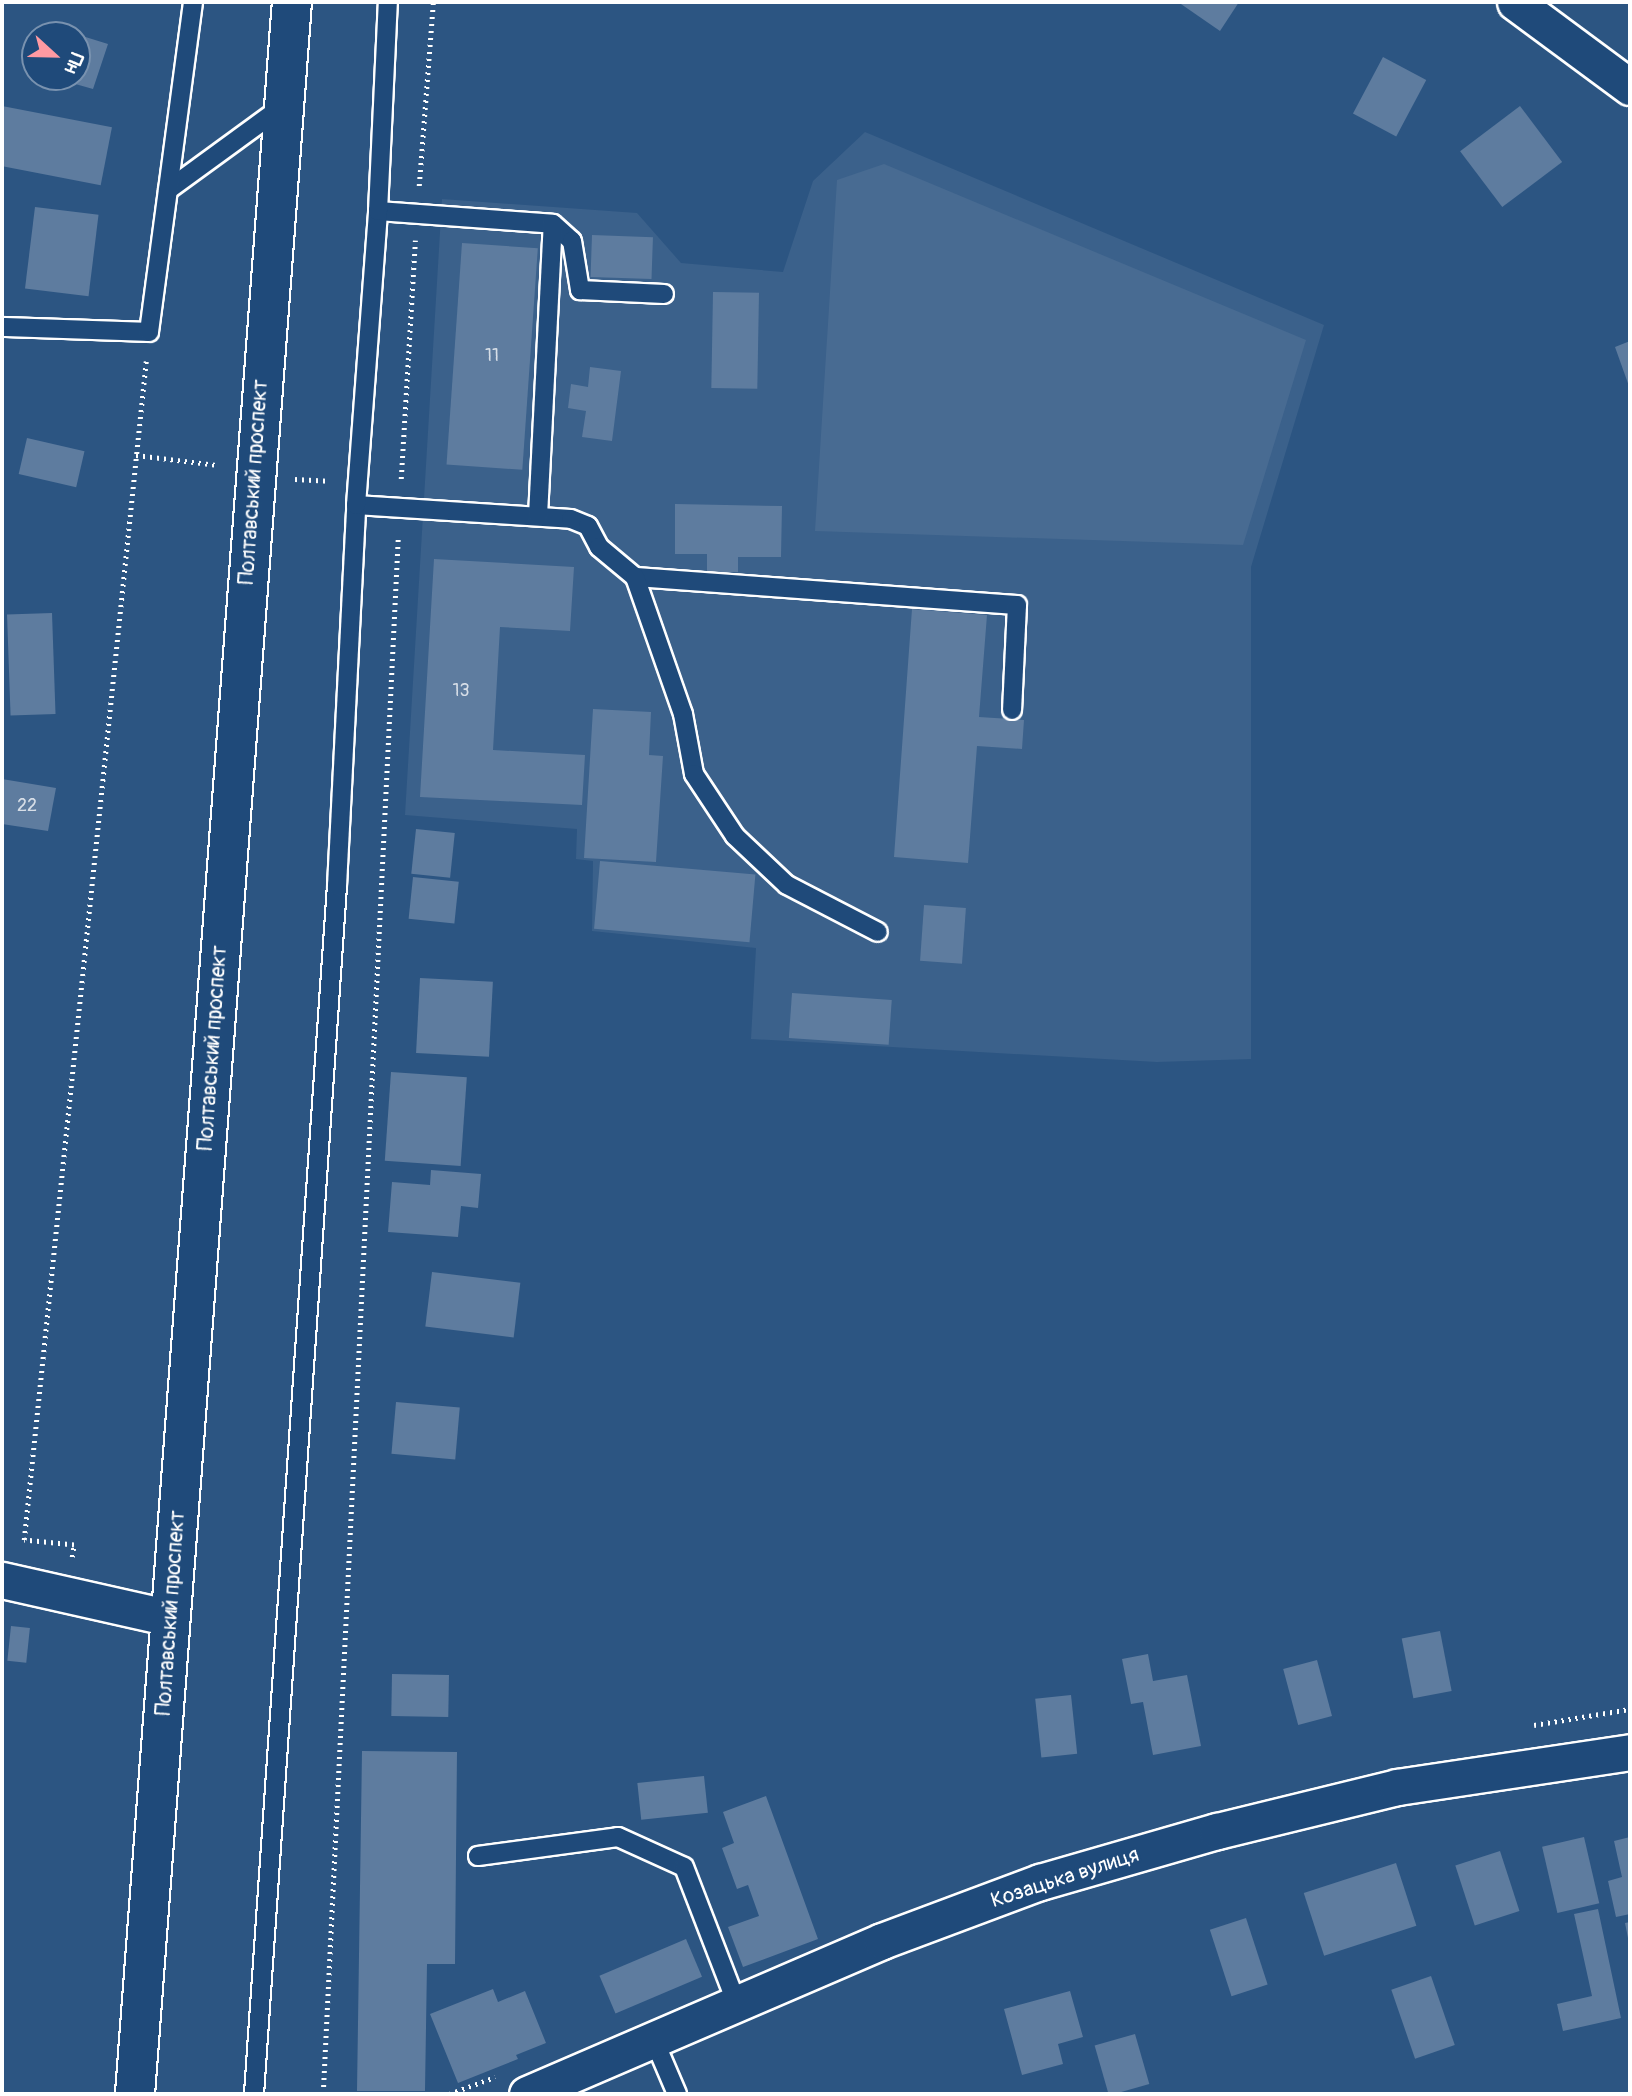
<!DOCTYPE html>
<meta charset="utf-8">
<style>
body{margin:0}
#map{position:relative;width:1632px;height:2096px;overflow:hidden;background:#2c5582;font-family:Pangolin,sans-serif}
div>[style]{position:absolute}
.built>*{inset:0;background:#3b618b}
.green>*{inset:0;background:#486b92}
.building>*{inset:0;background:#5e7c9f;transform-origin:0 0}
.path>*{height:4.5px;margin-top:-2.25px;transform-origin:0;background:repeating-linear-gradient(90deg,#fff 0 2px,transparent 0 7px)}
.roads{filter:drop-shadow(2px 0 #fff) drop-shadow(-2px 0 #fff) drop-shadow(0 2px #fff) drop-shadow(0 -2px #fff)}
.service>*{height:18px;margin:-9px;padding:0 9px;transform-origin:9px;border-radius:9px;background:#1f4a7a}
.minor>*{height:35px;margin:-17.5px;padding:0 17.5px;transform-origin:17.5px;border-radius:17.5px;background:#1f4a7a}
.trunk>*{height:38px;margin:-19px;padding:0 19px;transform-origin:19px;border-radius:19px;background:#1f4a7a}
span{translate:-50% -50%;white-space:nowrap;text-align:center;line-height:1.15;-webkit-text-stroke:5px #1f4a7a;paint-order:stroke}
.number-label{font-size:18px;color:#d7dee7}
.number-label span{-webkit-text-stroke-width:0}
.street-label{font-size:21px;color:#fff}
.frame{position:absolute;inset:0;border:4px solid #fff;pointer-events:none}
.north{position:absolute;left:21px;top:21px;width:70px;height:70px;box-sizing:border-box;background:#1f4a7a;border:2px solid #7992af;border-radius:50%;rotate:112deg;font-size:19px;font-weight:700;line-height:28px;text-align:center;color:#fff}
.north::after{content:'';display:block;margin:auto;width:24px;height:32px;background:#ff9aa2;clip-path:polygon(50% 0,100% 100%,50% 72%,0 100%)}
</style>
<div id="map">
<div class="built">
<div style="clip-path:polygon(865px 132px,1324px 325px,1251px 567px,1251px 1059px,1157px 1062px,751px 1039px,756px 948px,592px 931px,593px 861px,576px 859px,577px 829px,405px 815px,442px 199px,637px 213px,681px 263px,783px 272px,813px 181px)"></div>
</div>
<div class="green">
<div style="clip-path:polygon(884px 164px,1306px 340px,1243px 545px,815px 531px,837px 180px)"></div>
</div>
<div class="building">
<div style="clip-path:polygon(1178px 2px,1239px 2px,1220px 31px)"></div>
<div style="clip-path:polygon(50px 26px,108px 44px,93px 89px,54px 78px,77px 77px,77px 35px,47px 35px)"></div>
<div style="left:1383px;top:57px;width:49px;height:64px;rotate:28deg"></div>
<div style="left:2px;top:106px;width:112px;height:59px;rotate:11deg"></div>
<div style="left:1520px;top:106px;width:70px;height:75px;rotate:53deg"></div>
<div style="left:35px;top:207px;width:64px;height:82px;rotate:7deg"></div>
<div style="left:592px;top:235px;width:61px;height:42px;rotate:2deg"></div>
<div style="left:462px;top:243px;width:76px;height:222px;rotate:4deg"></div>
<div style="left:713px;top:292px;width:46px;height:96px;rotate:1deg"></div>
<div style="clip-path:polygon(1630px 341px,1630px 389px,1615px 347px)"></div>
<div style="clip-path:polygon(590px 367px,621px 371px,612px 441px,582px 437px,586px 411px,568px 408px,571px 384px,588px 387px)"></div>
<div style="left:27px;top:438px;width:59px;height:37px;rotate:13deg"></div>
<div style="clip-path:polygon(675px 504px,782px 506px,781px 557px,738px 557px,738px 572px,707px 572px,707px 554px,675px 554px)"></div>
<div style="clip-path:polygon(434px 559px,574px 567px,570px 631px,500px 627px,493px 750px,585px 755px,582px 805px,420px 797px)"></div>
<div style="clip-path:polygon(912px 609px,987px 615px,979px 717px,1024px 720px,1022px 749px,977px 746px,968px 863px,894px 857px)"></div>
<div style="left:52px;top:613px;width:101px;height:45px;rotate:88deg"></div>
<div style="clip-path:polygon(593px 709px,651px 712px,649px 755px,663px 756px,656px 862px,584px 858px)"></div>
<div style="clip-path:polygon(2px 779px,56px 788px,48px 831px,2px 824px)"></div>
<div style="left:416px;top:829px;width:39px;height:45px;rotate:6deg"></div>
<div style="left:600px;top:861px;width:156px;height:68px;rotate:5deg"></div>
<div style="left:413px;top:877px;width:46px;height:42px;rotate:6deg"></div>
<div style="left:924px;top:905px;width:42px;height:56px;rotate:4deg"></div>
<div style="left:420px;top:978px;width:73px;height:75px;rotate:3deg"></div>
<div style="left:792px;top:993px;width:100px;height:45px;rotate:4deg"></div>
<div style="left:391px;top:1072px;width:76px;height:89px;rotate:4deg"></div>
<div style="clip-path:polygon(431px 1170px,481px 1174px,478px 1208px,461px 1206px,458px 1237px,388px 1232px,392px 1182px,430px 1185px)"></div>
<div style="left:432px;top:1272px;width:89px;height:55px;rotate:7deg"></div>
<div style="left:396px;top:1402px;width:64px;height:52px;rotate:5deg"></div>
<div style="left:11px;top:1626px;width:19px;height:35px;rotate:6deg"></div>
<div style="left:1440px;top:1631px;width:61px;height:39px;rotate:79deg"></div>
<div style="clip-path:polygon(1148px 1654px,1153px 1681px,1187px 1675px,1201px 1746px,1153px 1755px,1143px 1702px,1131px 1704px,1122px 1659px)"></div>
<div style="left:1317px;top:1660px;width:58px;height:35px;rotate:75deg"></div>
<div style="left:392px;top:1674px;width:57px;height:42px;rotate:1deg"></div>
<div style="left:1071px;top:1695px;width:59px;height:36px;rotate:84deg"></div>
<div style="clip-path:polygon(362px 1751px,457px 1752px,455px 1964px,427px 1964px,425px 2091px,357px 2091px)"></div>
<div style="left:704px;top:1776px;width:37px;height:67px;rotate:84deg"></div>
<div style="clip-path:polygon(766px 1796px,818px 1939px,743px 1967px,728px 1927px,759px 1916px,748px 1885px,737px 1889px,722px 1848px,734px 1843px,723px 1812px)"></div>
<div style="left:1584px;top:1837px;width:68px;height:43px;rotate:77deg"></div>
<div style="clip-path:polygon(1630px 1837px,1630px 1914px,1616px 1917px,1608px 1881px,1622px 1877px,1614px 1841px)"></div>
<div style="left:1500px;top:1851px;width:63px;height:47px;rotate:72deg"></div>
<div style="left:1396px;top:1863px;width:66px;height:97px;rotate:72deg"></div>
<div style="clip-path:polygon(1598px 1909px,1621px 2018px,1563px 2031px,1557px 2004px,1592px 1996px,1574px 1914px)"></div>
<div style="left:1246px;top:1918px;width:70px;height:38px;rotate:72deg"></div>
<div style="clip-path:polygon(1630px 1922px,1630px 1943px,1629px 1943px,1625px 1923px)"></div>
<div style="left:686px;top:1939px;width:41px;height:94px;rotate:67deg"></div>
<div style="left:1431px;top:1976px;width:73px;height:42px;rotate:71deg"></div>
<div style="clip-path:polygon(493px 1989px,498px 2002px,525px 1991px,546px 2043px,516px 2055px,518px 2059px,458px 2083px,430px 2014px)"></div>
<div style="clip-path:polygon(1070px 1991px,1083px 2037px,1058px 2044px,1063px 2064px,1022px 2075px,1004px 2009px)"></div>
<div style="left:1135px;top:2034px;width:52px;height:42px;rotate:74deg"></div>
</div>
<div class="path">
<div style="left:419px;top:186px;width:185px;rotate:-85.6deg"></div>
<div style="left:136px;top:455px;width:83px;rotate:7deg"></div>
<div style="left:295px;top:479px;width:33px;rotate:3deg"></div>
<div style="left:401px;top:479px;width:239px;rotate:-86.6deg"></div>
<div style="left:72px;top:1557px;width:12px;rotate:-81deg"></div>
<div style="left:74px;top:1545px;width:50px;rotate:-174.3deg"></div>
<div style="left:24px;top:1540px;width:1185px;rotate:-84.09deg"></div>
<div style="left:1534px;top:1725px;width:97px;rotate:-9.5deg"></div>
<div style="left:323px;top:2094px;width:1559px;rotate:-87.24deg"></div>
<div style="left:449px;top:2094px;width:49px;rotate:-20.3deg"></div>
</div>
<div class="roads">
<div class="service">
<div style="left:168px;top:190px;width:141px;rotate:-36.1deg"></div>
<div style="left:378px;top:211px;width:175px;rotate:4.2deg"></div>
<div style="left:553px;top:224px;width:25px;rotate:42deg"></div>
<div style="left:572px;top:241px;width:50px;rotate:80.7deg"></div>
<div style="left:580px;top:290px;width:84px;rotate:2.7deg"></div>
<div style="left:2px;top:327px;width:147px;rotate:1.9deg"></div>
<div style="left:149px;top:332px;width:333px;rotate:-82.4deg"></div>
<div style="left:356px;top:505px;width:215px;rotate:3.7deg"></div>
<div style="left:571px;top:519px;width:18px;rotate:22deg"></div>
<div style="left:588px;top:526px;width:24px;rotate:62deg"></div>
<div style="left:599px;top:547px;width:47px;rotate:39.8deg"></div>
<div style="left:635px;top:577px;width:383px;rotate:4.2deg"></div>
<div style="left:1017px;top:605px;width:105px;rotate:92.7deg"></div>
<div style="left:538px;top:516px;width:292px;rotate:-87.1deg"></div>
<div style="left:635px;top:577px;width:145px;rotate:70.7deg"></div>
<div style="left:683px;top:714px;width:61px;rotate:79.6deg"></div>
<div style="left:694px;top:774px;width:74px;rotate:56.5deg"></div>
<div style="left:735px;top:836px;width:71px;rotate:43.3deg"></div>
<div style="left:787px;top:885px;width:102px;rotate:27.3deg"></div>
<div style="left:478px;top:1856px;width:141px;rotate:-7.7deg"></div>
<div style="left:618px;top:1837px;width:72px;rotate:24.4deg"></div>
<div style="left:684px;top:1867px;width:147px;rotate:68.9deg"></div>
<div style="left:654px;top:2040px;width:59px;rotate:66.9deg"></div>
<div style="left:254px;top:2094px;width:1211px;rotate:-86.07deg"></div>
<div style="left:337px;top:886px;width:381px;rotate:-87.1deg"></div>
<div style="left:356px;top:505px;width:295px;rotate:-85.7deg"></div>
<div style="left:378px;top:211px;width:209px;rotate:-87.3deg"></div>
</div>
<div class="minor">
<div style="left:1515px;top:2px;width:143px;rotate:36.5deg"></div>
<div style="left:2px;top:1580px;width:172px;rotate:12.7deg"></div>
<div style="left:527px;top:2094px;width:387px;rotate:-23.3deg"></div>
<div style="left:882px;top:1941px;width:169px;rotate:-20.5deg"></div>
<div style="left:1040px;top:1882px;width:184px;rotate:-16.1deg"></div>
<div style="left:1217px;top:1831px;width:185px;rotate:-13.7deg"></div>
<div style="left:1397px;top:1787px;width:236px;rotate:-8.5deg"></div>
</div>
<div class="trunk">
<div style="left:135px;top:2094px;width:2098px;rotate:-85.71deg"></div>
</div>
</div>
<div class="number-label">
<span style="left:492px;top:356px">11</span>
<span style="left:461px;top:691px">13</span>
<span style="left:27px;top:806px">22</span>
</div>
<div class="street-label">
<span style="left:254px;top:482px;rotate:-86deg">Полтавський проспект</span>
<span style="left:213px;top:1048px;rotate:-86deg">Полтавський проспект</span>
<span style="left:171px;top:1613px;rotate:-86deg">Полтавський проспект</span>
<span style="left:1065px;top:1878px;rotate:-18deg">Козацька вулиця</span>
</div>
<div class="frame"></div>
<div class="north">Пн</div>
</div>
